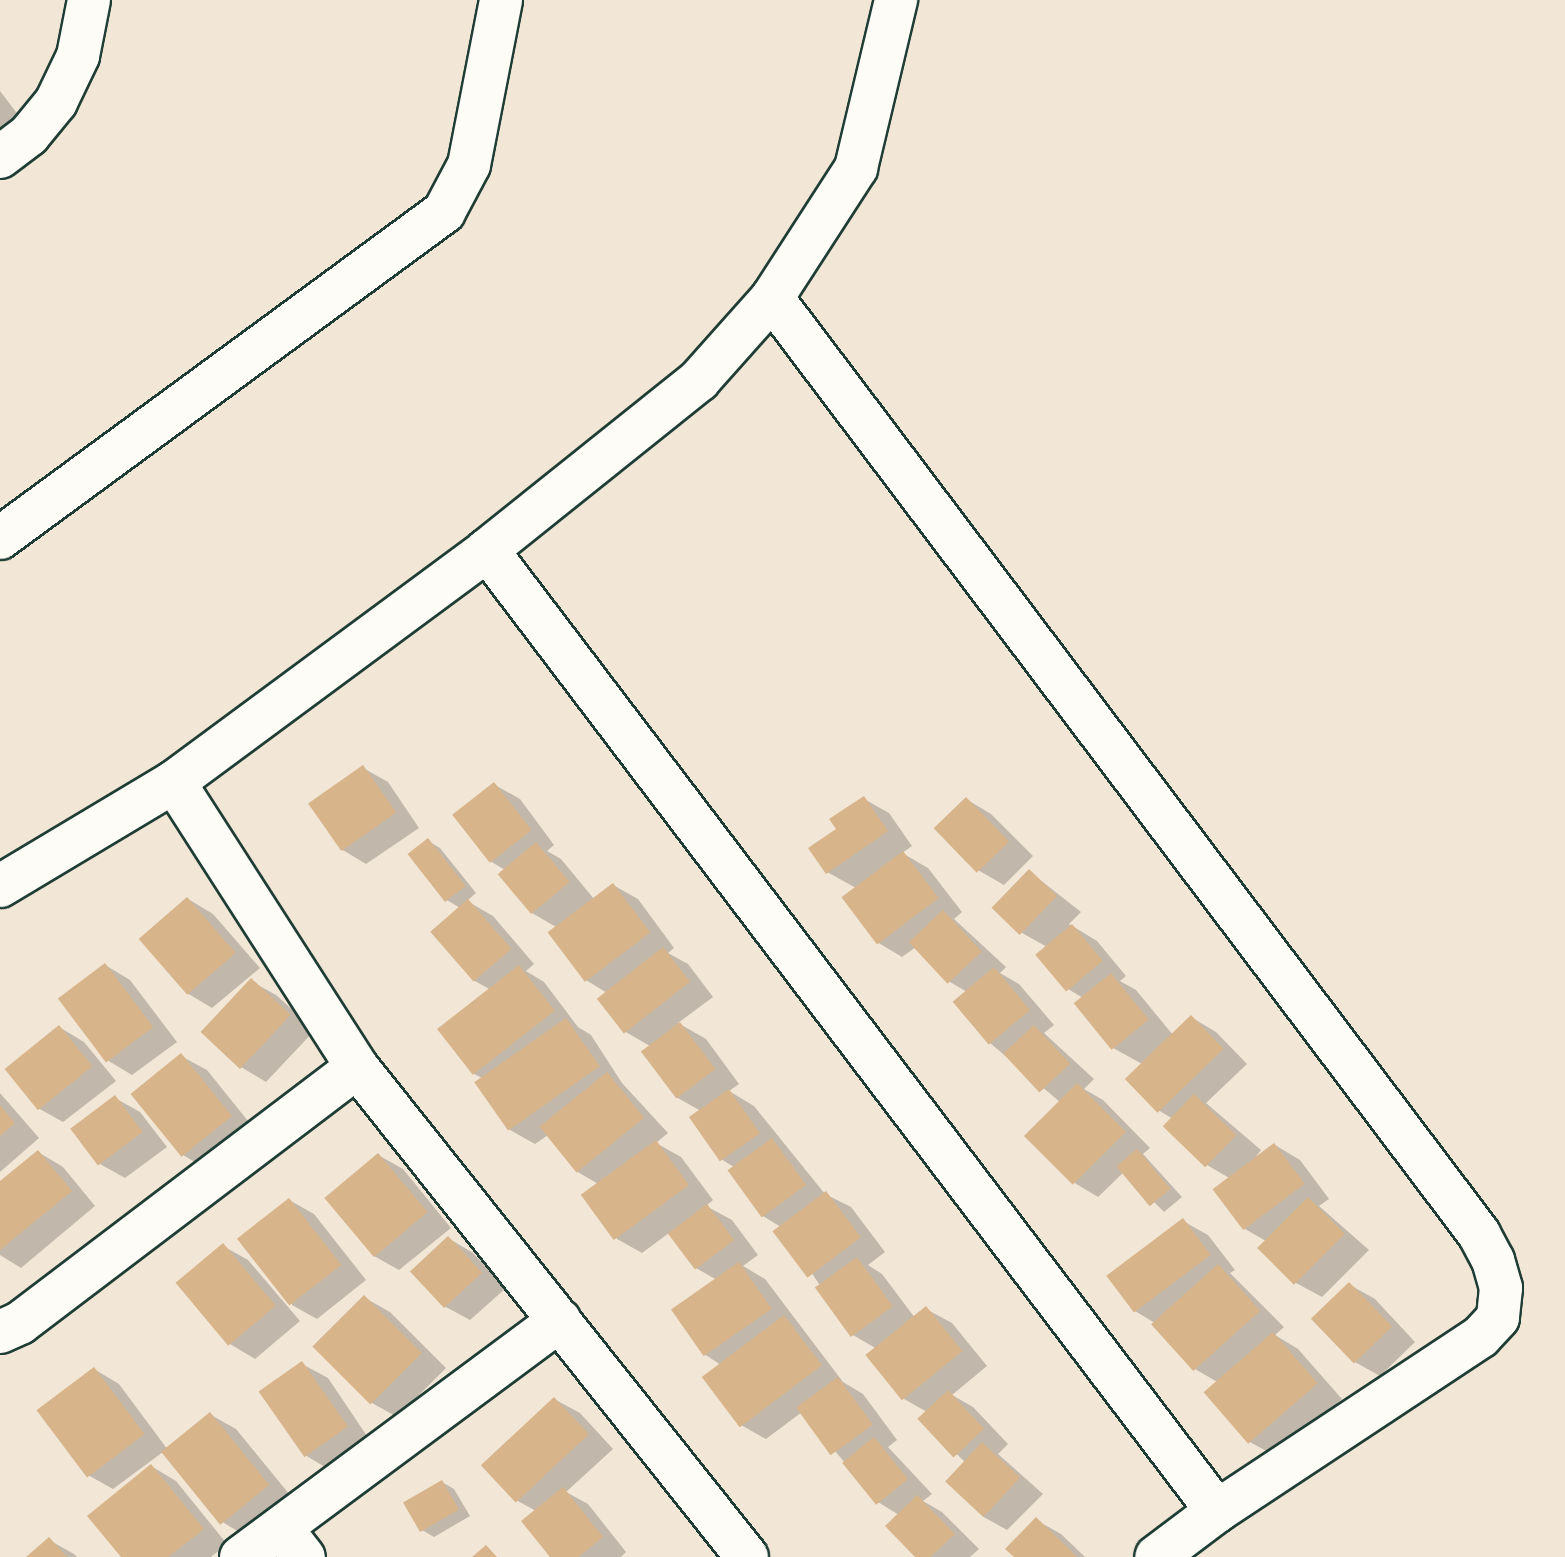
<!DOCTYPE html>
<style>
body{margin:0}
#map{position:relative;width:1565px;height:1557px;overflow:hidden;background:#f2e6d6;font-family:"Architects Daughter",sans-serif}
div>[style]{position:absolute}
.shadow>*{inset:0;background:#0003}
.building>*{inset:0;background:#d7b489;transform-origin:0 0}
.roads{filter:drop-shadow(2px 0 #1f3d34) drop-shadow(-2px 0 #1f3d34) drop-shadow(0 2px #1f3d34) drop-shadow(0 -2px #1f3d34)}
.minor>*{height:42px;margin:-21px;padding:0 21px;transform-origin:21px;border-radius:21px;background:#fdfcf7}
span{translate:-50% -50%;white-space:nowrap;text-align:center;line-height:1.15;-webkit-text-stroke:8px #fdfcf7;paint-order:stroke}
</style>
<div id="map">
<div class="shadow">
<div style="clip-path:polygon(0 91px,19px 116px,0 130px)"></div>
<div style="clip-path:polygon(363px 768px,388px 782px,419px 828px,366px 864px,341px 849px)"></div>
<div style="clip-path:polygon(495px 785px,520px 799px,554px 845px,547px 851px,561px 859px,594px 899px,613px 885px,638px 899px,674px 948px,668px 953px,688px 964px,713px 997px,678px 1023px,706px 1039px,739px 1084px,729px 1091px,754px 1106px,825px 1194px,851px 1207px,885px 1252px,868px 1265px,882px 1274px,915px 1318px,926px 1309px,952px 1323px,987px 1366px,952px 1395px,973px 1407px,1008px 1444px,998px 1454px,1043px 1494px,1007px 1530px,982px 1516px,965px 1462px,920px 1419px,927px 1412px,904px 1399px,877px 1349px,853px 1335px,781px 1227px,761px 1215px,734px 1167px,721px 1159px,701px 1111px,676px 1097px,650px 1046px,624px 1031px,607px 993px,586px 980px,556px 927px,532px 913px,505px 870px,490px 861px)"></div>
<div style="clip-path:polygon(864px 799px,889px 813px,912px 846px,902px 853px,928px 868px,962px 912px,954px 919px,1006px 967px,1000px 973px,1019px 984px,1054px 1025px,1044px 1033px,1094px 1079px,1084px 1089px,1103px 1100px,1150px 1148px,1143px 1154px,1182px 1197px,1164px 1212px,1124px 1172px,1098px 1197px,1073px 1182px,1060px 1102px,990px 1043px,967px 992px,950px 982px,916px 947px,902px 957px,877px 942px,856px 888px,827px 872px,838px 830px)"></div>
<div style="clip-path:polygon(966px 799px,991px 814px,1033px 856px,1004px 885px,978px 870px)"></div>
<div style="clip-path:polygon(428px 841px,440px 848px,476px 893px,467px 901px,493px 916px,534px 964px,526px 971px,544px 982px,578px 1027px,591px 1035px,622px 1083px,668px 1133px,656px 1143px,681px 1157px,713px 1200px,706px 1206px,732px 1220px,758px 1255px,743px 1266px,765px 1279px,843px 1382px,863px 1394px,897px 1440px,888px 1447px,932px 1494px,923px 1501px,942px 1512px,979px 1549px,970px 1557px,918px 1557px,899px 1515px,878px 1502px,802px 1412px,766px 1439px,741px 1425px,721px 1365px,704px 1354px,717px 1280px,696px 1268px,669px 1233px,642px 1253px,617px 1239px,600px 1185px,576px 1171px,548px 1135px,535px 1144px,510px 1130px,484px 1079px,474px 1074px,491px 990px,473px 980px,432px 931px,460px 908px,447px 900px)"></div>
<div style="clip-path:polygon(1030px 872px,1081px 912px,1069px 924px,1097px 941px,1126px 976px,1120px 981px,1136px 990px,1173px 1035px,1191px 1017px,1216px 1032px,1247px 1064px,1206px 1103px,1261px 1150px,1252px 1162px,1275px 1145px,1300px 1160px,1329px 1199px,1319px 1206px,1369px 1250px,1322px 1297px,1296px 1283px,1260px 1248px,1266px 1241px,1245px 1229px,1231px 1179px,1207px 1165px,1173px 1119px,1158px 1110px,1142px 1064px,1113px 1048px,1083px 998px,1068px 989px,1038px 954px,1047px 947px,1022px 933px)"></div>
<div style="clip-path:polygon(188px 899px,213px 914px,260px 968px,212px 1008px,187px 993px)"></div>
<div style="clip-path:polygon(105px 965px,130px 980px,177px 1042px,132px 1075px,107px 1060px)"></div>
<div style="clip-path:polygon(251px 981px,276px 995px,315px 1030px,266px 1082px,241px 1067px)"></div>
<div style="clip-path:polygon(59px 1027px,84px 1042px,116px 1081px,63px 1122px,38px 1108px)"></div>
<div style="clip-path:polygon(181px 1056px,207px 1070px,256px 1131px,208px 1170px,183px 1155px)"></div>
<div style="clip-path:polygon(0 1093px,39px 1138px,0 1172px)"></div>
<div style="clip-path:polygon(115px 1098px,140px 1112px,167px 1147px,125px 1178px,100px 1164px)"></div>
<div style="clip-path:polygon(38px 1152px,63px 1167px,95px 1206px,21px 1268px,0 1255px,0 1183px)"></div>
<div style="clip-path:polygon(378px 1155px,403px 1169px,451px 1228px,399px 1270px,374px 1256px)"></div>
<div style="clip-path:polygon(289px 1200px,314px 1214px,366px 1280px,317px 1319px,292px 1305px)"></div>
<div style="clip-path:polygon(1183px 1221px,1208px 1235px,1235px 1270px,1230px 1273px,1284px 1327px,1275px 1335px,1298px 1349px,1342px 1399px,1275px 1456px,1250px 1442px,1219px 1383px,1195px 1369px,1155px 1323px,1135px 1311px,1109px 1276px)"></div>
<div style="clip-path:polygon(448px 1238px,473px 1253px,506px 1288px,470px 1320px,444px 1306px)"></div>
<div style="clip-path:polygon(223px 1246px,248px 1260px,300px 1321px,255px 1359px,230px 1344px)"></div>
<div style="clip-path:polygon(1350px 1285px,1375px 1299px,1415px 1342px,1380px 1376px,1355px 1362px)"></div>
<div style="clip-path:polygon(365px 1298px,390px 1312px,446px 1368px,397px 1417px,372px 1403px,316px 1347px)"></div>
<div style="clip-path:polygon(302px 1364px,328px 1378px,371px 1442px,330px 1470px,305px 1455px)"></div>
<div style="clip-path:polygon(94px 1369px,119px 1384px,168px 1450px,211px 1415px,236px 1429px,294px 1500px,249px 1538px,224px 1523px,163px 1452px,113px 1489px,88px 1475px)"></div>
<div style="clip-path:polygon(554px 1399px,580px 1413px,613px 1449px,566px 1492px,588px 1504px,626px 1552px,621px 1557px,552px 1557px,536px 1511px,516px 1500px,483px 1465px)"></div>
<div style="clip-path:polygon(151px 1466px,176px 1481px,227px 1544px,211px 1557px,124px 1557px)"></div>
<div style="clip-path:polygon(442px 1482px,454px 1489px,470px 1516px,434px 1537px,422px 1530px)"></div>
<div style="clip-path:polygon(1036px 1520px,1061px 1534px,1085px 1557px,1017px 1557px)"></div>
<div style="clip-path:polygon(49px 1540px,74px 1554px,77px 1557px,29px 1557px)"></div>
</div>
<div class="building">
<div style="left:363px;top:765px;width:58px;height:67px;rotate:55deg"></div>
<div style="left:494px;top:782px;width:61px;height:53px;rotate:52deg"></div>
<div style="clip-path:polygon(864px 796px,888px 831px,826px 874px,808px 848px,836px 829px,829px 819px)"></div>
<div style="left:966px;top:797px;width:62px;height:45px;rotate:46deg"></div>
<div style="left:428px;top:838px;width:61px;height:26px;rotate:52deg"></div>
<div style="left:536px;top:842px;width:52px;height:50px;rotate:50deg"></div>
<div style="left:903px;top:851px;width:59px;height:77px;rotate:53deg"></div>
<div style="left:1029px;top:869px;width:39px;height:54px;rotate:44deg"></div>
<div style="left:613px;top:883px;width:62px;height:82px;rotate:53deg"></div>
<div style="left:187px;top:897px;width:74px;height:64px;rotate:49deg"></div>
<div style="left:468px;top:899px;width:66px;height:50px;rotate:49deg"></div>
<div style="left:943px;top:910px;width:57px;height:47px;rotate:47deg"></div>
<div style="left:1072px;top:924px;width:48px;height:48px;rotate:50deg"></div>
<div style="left:663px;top:947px;width:44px;height:84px;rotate:52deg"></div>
<div style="left:105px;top:963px;width:80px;height:59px;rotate:53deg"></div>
<div style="left:519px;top:965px;width:58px;height:104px;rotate:52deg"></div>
<div style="left:994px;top:967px;width:56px;height:54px;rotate:50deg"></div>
<div style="left:1111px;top:973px;width:60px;height:48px;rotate:51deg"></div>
<div style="left:251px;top:978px;width:54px;height:74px;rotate:43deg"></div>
<div style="left:1191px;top:1015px;width:47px;height:92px;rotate:46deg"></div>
<div style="left:566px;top:1018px;width:59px;height:112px;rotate:55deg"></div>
<div style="left:680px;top:1022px;width:59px;height:49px;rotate:53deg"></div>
<div style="left:59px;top:1025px;width:53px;height:70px;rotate:51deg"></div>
<div style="left:1034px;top:1025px;width:53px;height:42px;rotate:47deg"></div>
<div style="left:181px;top:1053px;width:81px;height:65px;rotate:51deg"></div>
<div style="left:607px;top:1072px;width:59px;height:87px;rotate:51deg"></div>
<div style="left:1077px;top:1083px;width:69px;height:75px;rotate:45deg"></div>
<div style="left:729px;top:1089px;width:54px;height:49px;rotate:55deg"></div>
<div style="left:1194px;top:1094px;width:59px;height:45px;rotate:44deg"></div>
<div style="left:115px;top:1095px;width:46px;height:56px;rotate:53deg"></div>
<div style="clip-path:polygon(0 1105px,15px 1123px,0 1136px)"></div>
<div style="left:772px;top:1138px;width:58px;height:55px;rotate:54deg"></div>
<div style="left:656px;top:1140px;width:56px;height:93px;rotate:54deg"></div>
<div style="left:1274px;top:1143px;width:51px;height:77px;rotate:53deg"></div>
<div style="left:1137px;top:1149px;width:52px;height:27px;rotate:50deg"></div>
<div style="clip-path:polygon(38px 1150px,72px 1191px,0 1250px,0 1181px)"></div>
<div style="left:378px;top:1153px;width:77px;height:70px;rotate:50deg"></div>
<div style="left:826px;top:1191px;width:58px;height:67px;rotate:53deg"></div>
<div style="left:1308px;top:1197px;width:52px;height:72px;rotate:45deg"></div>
<div style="left:289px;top:1198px;width:85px;height:66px;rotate:52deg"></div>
<div style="left:707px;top:1204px;width:45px;height:49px;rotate:53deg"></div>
<div style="left:1183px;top:1218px;width:46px;height:96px;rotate:53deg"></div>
<div style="left:448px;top:1236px;width:50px;height:52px;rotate:47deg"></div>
<div style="left:223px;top:1243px;width:82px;height:62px;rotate:50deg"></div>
<div style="left:857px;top:1257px;width:61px;height:52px;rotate:54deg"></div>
<div style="left:739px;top:1262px;width:57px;height:83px;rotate:55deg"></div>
<div style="left:1218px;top:1264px;width:63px;height:90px;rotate:48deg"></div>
<div style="left:1349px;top:1282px;width:62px;height:53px;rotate:46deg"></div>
<div style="left:364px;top:1295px;width:82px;height:73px;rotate:45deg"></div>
<div style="left:926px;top:1306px;width:58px;height:78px;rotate:51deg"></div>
<div style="left:784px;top:1315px;width:63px;height:103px;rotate:53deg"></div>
<div style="left:1273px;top:1332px;width:68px;height:92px;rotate:49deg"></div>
<div style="left:302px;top:1361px;width:80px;height:53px;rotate:55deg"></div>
<div style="left:94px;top:1367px;width:84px;height:72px;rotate:53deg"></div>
<div style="left:838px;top:1377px;width:59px;height:52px;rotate:54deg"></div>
<div style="left:948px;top:1390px;width:53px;height:42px;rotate:47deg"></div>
<div style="left:554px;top:1397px;width:51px;height:100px;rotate:47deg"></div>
<div style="left:210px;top:1412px;width:94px;height:63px;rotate:51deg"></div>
<div style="left:874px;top:1437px;width:54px;height:41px;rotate:51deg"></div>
<div style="left:982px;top:1442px;width:52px;height:54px;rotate:43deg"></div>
<div style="clip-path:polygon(151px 1464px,204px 1529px,168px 1557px,121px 1557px,87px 1516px)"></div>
<div style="left:442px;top:1480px;width:34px;height:45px;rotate:60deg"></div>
<div style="clip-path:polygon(563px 1487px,603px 1537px,578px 1557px,550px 1557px,521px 1521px)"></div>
<div style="clip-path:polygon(917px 1495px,955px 1534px,930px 1557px,915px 1557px,885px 1526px)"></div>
<div style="clip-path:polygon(1036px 1517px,1077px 1557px,1014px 1557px,1005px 1549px)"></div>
<div style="clip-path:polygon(49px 1537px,67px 1557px,26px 1557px)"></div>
<div style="clip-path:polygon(486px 1545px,497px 1557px,472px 1557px)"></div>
</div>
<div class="roads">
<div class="minor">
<div style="left:0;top:157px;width:36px;rotate:-37deg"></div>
<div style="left:29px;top:135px;width:43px;rotate:-50.7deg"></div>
<div style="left:56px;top:102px;width:51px;rotate:-64.4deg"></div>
<div style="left:78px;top:56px;width:57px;rotate:-78.9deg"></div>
<div style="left:772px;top:298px;width:1173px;rotate:52.93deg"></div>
<div style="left:1479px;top:1234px;width:30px;rotate:62deg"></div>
<div style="left:1493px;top:1260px;width:29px;rotate:74deg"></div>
<div style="left:1501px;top:1288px;width:30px;rotate:96deg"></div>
<div style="left:1498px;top:1318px;width:26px;rotate:133deg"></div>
<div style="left:1480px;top:1337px;width:315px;rotate:146.5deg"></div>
<div style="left:1217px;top:1511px;width:76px;rotate:143deg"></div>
<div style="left:0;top:538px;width:551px;rotate:-36.29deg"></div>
<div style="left:444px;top:212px;width:53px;rotate:-62deg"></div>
<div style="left:469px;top:165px;width:168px;rotate:-79deg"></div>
<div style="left:487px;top:550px;width:1207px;rotate:52.78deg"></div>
<div style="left:174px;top:782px;width:339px;rotate:57.3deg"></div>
<div style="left:357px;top:1067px;width:626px;rotate:51.48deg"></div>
<div style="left:0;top:886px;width:203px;rotate:-30.9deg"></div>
<div style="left:174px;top:782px;width:390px;rotate:-36.5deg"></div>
<div style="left:487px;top:550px;width:272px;rotate:-38.7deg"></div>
<div style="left:699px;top:380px;width:110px;rotate:-48.3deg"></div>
<div style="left:772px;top:298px;width:155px;rotate:-57.1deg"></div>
<div style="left:856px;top:168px;width:173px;rotate:-76.6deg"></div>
<div style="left:0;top:1332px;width:22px;rotate:-24deg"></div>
<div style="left:20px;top:1323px;width:423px;rotate:-37.2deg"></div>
<div style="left:281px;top:1528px;width:37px;rotate:52deg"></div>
<div style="left:241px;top:1557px;width:397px;rotate:-36.6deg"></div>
</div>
</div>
</div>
